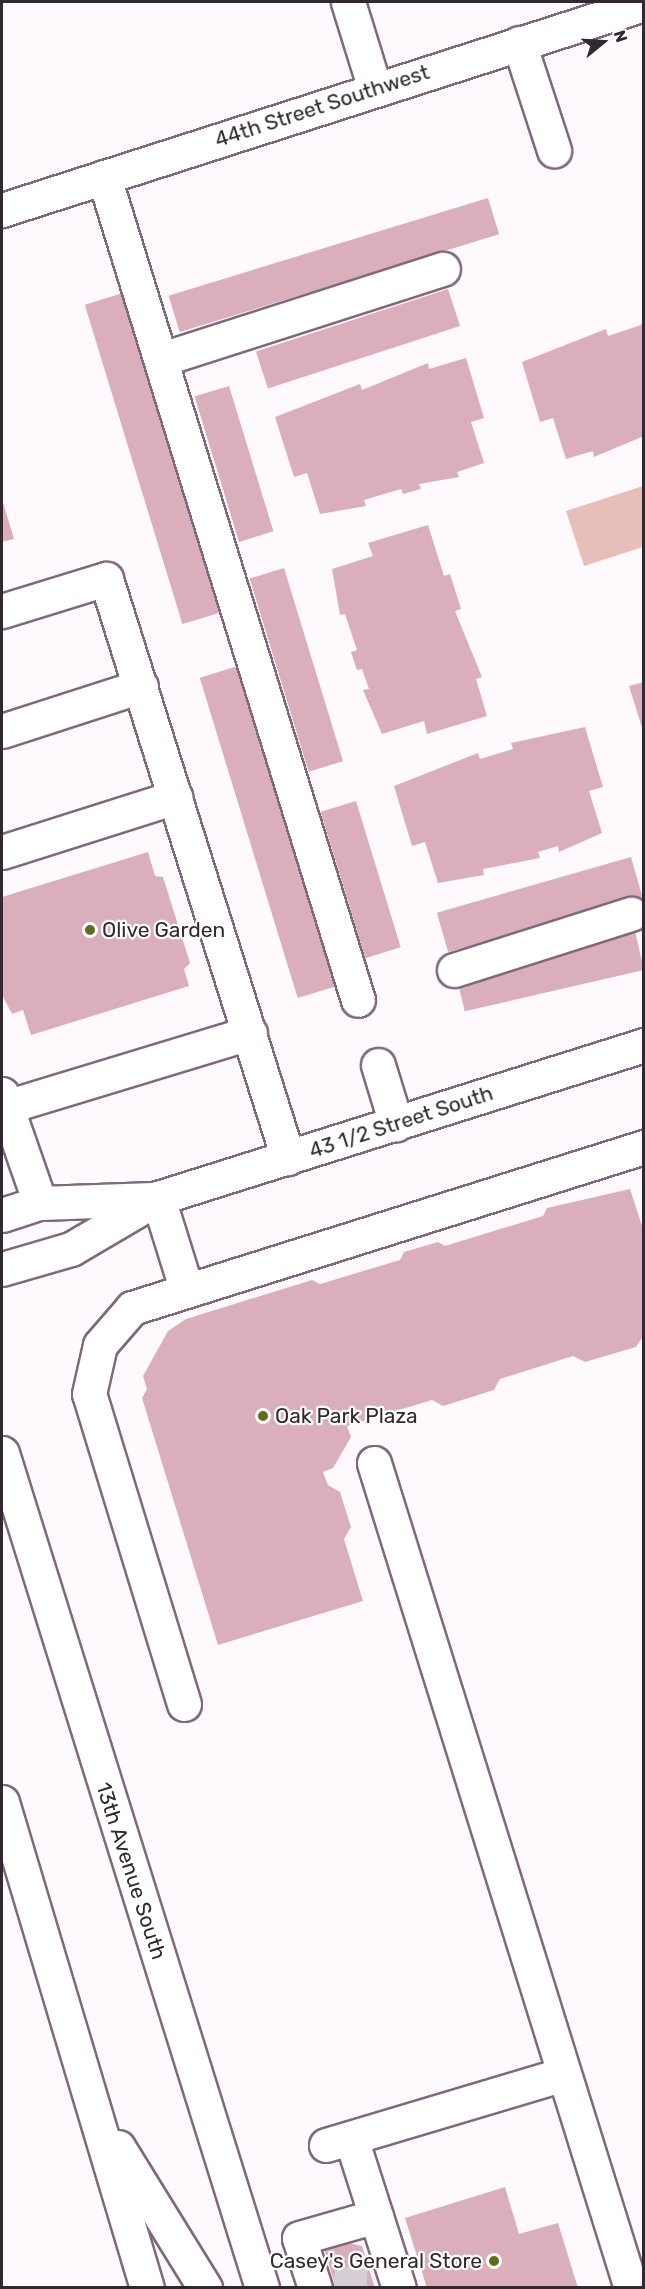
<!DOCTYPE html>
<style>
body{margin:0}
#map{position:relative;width:645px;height:2289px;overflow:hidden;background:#fef9fd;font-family:Rubik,sans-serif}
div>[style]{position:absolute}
.green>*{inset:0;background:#e8bfb8}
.building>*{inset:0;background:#daafbb;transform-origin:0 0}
.minor-tunnel>*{height:33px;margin-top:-16.5px;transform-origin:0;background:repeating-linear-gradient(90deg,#d5cfd4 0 33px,transparent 0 49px)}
.roads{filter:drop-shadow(2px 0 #80697d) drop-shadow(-2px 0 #80697d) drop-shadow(0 2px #80697d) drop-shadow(0 -2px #80697d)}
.minor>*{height:33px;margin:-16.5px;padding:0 16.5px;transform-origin:16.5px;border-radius:16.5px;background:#fff}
.major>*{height:33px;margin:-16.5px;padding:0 16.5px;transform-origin:16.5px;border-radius:16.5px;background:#fff}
.dots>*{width:16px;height:16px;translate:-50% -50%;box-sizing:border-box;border:3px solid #fff;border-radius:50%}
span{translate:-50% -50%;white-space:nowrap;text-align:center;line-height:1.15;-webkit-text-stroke:4.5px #fff;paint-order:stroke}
.street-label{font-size:21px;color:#322831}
.poi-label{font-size:21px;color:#322831}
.left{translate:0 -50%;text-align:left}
.right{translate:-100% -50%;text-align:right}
.frame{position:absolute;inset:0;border:3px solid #322831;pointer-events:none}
.north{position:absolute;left:573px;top:12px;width:60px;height:60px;-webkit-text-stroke:4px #fff;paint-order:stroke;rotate:72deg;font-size:16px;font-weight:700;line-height:24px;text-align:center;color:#322831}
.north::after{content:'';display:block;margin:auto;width:21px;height:27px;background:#322831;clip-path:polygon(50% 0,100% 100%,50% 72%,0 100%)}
</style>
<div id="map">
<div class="green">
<div style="clip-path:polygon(643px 486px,643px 547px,584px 566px,566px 511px)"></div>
</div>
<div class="building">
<div style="left:488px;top:198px;width:38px;height:334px;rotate:73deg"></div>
<div style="left:448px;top:289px;width:39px;height:202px;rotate:72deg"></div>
<div style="left:123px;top:293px;width:334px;height:40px;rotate:73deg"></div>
<div style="clip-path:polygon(644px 318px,644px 436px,594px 457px,593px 451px,566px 459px,553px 418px,540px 422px,522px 362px,606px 329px,608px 336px,641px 325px)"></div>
<div style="clip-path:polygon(466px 358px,484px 418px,471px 422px,484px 463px,457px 472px,459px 477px,419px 484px,421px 489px,403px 494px,401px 489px,364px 500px,366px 506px,320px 514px,307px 473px,294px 477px,275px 417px,360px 384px,362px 390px,428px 363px,429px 369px)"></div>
<div style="left:229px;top:386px;width:152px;height:36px;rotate:73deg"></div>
<div style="clip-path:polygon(2px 499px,14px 539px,2px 542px)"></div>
<div style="clip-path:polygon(428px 525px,444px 576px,450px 574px,461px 609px,455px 611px,482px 677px,476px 679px,487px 716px,427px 734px,424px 721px,382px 734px,363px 690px,369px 689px,362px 669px,357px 670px,351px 652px,357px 650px,345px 614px,340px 615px,332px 569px,373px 556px,368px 543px)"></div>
<div style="left:284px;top:568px;width:202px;height:36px;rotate:73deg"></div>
<div style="left:238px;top:666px;width:335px;height:40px;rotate:73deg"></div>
<div style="clip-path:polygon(644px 682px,644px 731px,643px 731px,629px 686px)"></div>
<div style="clip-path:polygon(585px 727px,603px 787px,589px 791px,602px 833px,559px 852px,558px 846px,538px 852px,540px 858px,483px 869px,484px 875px,438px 883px,425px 842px,412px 846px,394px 786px,478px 753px,480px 759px,513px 749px,511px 743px)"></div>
<div style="left:356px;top:801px;width:153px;height:37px;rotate:73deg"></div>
<div style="clip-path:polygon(148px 852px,155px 876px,163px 877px,190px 963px,184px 969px,189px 986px,31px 1035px,23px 1010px,12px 1014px,2px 995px,2px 897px)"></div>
<div style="left:631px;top:857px;width:41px;height:202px;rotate:74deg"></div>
<div style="left:635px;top:931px;width:40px;height:184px;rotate:77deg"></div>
<div style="clip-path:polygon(630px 1189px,644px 1232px,644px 1335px,636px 1347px,585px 1362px,573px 1356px,500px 1379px,494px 1390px,443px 1406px,432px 1400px,347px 1426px,351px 1437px,333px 1468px,323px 1472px,328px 1485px,340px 1492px,351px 1527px,344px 1539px,363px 1601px,218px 1645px,142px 1398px,147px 1389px,143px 1376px,168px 1331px,186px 1319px,312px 1280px,320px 1284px,400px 1260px,404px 1252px,438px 1242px,445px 1246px,543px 1216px,547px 1208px)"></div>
<div style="clip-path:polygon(505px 2187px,519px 2234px,558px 2223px,578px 2288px,427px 2288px,405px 2218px)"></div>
<div style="clip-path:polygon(320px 2236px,362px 2246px,375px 2288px,336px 2288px)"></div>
</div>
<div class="minor-tunnel">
<div style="left:334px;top:2282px;width:40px;rotate:2.9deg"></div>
</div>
<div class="roads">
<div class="minor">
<div style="left:348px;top:2px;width:91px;rotate:72.8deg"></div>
<div style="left:519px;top:43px;width:113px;rotate:71.9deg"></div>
<div style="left:104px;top:177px;width:861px;rotate:72.85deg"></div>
<div style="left:2px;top:210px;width:674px;rotate:-17.79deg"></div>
<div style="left:162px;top:359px;width:295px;rotate:-17.8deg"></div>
<div style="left:2px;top:611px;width:109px;rotate:-17.1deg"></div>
<div style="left:106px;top:579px;width:607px;rotate:72.55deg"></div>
<div style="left:2px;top:731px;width:146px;rotate:-17.9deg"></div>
<div style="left:2px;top:852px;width:182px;rotate:-17.6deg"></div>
<div style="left:454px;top:970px;width:186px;rotate:-17.6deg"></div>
<div style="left:378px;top:1065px;width:62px;rotate:73deg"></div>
<div style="left:2px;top:1094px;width:115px;rotate:70.8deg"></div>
<div style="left:6px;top:1107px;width:255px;rotate:-16.9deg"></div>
<div style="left:158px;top:1198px;width:94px;rotate:72.7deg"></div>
<div style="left:2px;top:1215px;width:40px;rotate:-18deg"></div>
<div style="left:40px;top:1203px;width:113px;rotate:-2deg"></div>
<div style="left:2px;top:1269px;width:72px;rotate:-16.2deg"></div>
<div style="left:71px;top:1249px;width:101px;rotate:-30.4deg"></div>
<div style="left:158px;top:1198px;width:510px;rotate:-17.47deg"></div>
<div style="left:374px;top:1463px;width:864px;rotate:72.7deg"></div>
<div style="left:184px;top:1704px;width:324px;rotate:-107deg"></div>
<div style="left:89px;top:1394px;width:50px;rotate:-77.3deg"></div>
<div style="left:100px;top:1345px;width:49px;rotate:-49.1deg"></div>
<div style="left:132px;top:1308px;width:537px;rotate:-17.46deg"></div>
<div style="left:351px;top:2138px;width:157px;rotate:72.3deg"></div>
<div style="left:326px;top:2145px;width:248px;rotate:-16.6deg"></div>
<div style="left:315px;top:2288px;width:52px;rotate:-107.7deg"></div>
<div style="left:299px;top:2238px;width:80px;rotate:-15.9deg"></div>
</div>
<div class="major">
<div style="left:2px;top:1453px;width:875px;rotate:72.7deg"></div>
<div style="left:2px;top:1802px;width:507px;rotate:73.39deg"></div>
<div style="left:118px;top:2147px;width:166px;rotate:58.3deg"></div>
</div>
</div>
<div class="dots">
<div style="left:90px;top:930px;background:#5d6d1a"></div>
<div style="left:263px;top:1416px;background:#5d6d1a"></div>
<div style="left:494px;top:2261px;background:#5d6d1a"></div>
</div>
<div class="street-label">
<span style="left:322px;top:106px;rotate:-18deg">44th Street Southwest</span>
<span style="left:401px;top:1122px;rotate:-18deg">43 1/2 Street South</span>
<span style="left:131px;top:1871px;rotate:72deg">13th Avenue South</span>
</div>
<div class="poi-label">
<span class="left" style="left:102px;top:930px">Olive Garden</span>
<span class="left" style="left:275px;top:1416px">Oak Park Plaza</span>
<span class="right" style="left:482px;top:2261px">Casey's General Store</span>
</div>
<div class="frame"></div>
<div class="north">N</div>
</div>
